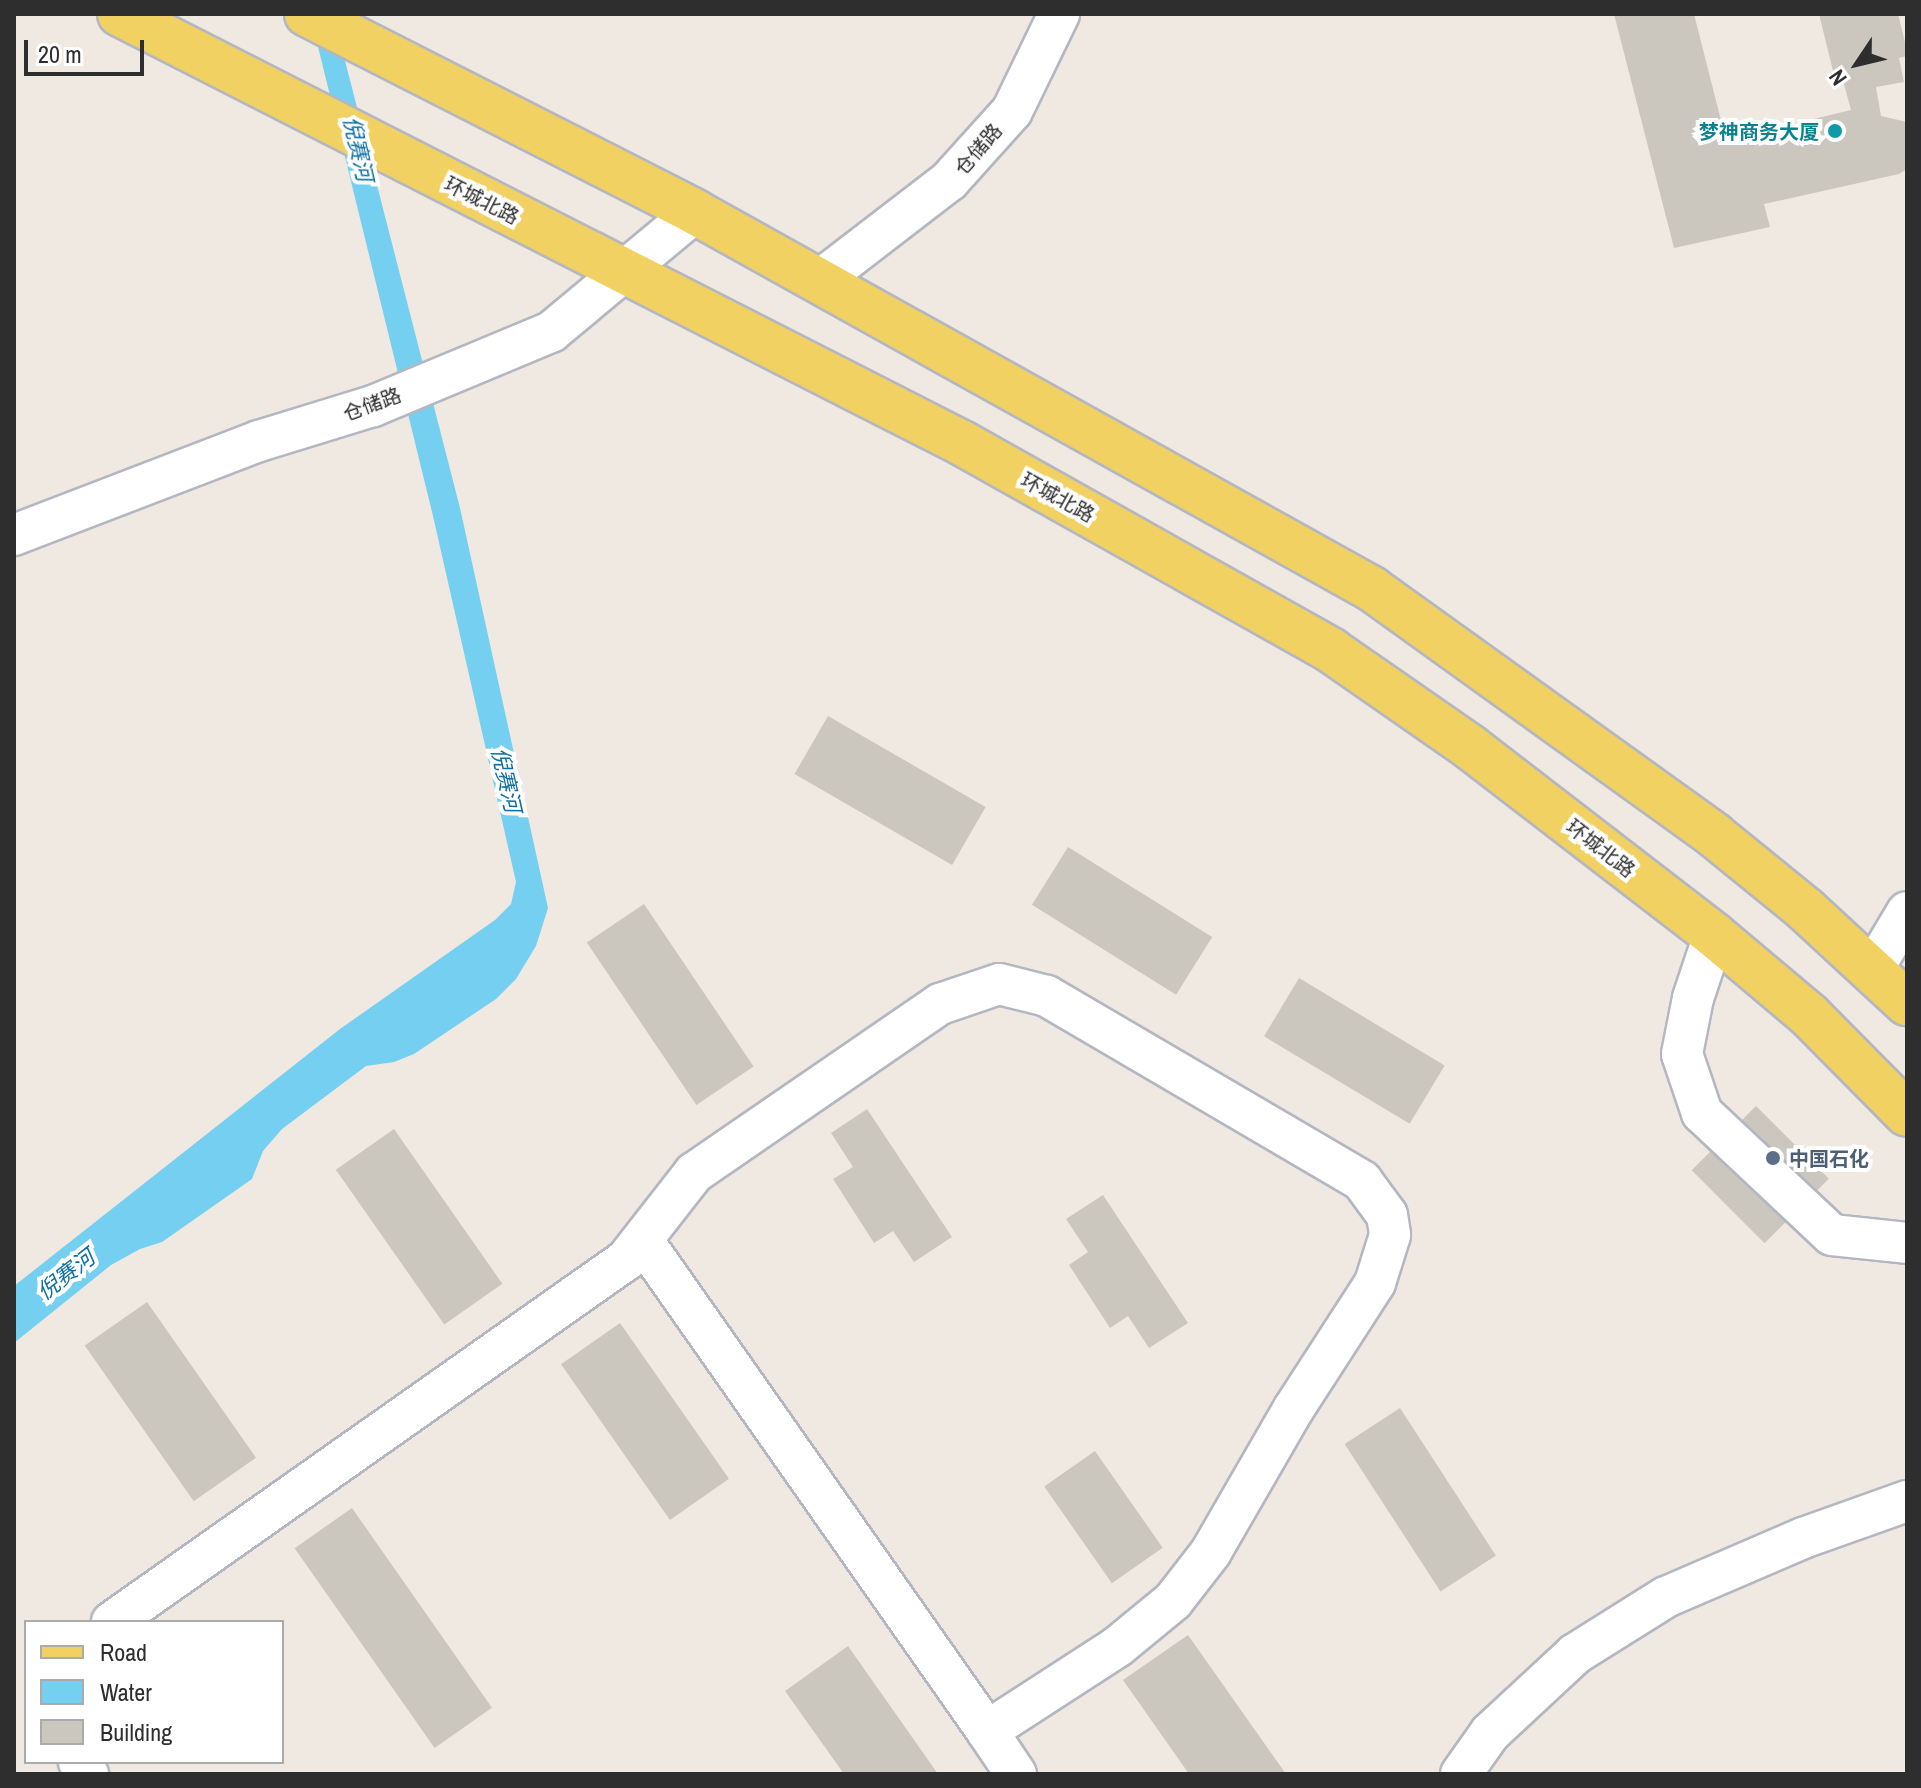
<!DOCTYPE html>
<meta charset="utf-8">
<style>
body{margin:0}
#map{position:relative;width:1921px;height:1788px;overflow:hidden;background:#efe9e1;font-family:"Archivo Narrow","Noto Sans SC",sans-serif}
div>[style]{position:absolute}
.water>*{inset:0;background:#75cff0}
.building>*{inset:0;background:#cbc7bf;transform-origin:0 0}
.roads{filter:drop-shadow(2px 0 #b4b7c1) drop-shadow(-2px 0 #b4b7c1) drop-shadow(0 2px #b4b7c1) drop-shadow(0 -2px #b4b7c1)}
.minor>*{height:40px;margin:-20px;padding:0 20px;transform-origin:20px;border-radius:20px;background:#fff}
.major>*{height:44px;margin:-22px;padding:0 22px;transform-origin:22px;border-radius:22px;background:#f2d163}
.dots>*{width:22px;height:22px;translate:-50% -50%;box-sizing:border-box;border:4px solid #fff;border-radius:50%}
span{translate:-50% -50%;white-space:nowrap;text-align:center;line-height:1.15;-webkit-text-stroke:8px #fff;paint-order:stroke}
.culture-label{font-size:20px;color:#0d838f;font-weight:700}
.right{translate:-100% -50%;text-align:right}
.street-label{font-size:20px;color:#2e2e2e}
.service-label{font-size:20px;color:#4e5e75;font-weight:700}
.left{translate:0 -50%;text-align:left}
.water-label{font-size:22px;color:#0d6fa3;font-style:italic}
.frame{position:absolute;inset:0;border:16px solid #2e2e2e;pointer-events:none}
.legend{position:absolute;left:24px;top:1620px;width:260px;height:144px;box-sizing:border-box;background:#fff;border:2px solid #ababab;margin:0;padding:10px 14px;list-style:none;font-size:24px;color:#2e2e2e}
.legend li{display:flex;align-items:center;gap:16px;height:40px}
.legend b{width:40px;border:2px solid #ababab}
.north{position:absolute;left:1817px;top:24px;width:80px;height:80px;-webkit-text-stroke:6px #fff;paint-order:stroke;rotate:235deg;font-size:22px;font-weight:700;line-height:32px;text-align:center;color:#2e2e2e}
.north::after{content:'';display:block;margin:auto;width:28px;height:36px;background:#2e2e2e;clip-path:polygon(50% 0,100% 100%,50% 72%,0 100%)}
.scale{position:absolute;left:24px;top:40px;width:120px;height:36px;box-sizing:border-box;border:4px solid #2e2e2e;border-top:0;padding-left:10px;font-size:24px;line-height:28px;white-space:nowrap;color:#2e2e2e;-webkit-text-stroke:6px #fff;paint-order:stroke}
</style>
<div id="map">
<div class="water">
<div style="clip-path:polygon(310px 14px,333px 14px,460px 508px,548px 908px,536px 946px,516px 979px,496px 999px,414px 1054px,394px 1062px,366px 1066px,282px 1129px,263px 1151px,252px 1179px,162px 1242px,140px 1249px,111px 1265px,14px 1343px,14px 1286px,340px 1029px,495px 920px,511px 904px,516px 882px,433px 516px)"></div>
</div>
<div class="building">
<div style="clip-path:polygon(1614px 14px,1694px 14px,1726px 140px,1851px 110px,1841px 73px,1834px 75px,1819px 14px,1898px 14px,1907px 50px,1907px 56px,1899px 58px,1904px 82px,1876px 87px,1881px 116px,1907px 122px,1907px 169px,1899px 174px,1764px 204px,1770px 227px,1674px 248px)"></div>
<div style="left:828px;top:716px;width:182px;height:67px;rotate:30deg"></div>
<div style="left:1068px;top:847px;width:170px;height:68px;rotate:32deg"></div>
<div style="left:644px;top:904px;width:196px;height:69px;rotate:56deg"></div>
<div style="left:1299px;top:978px;width:170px;height:68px;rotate:31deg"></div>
<div style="left:1756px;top:1106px;width:103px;height:91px;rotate:45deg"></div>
<div style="clip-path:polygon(867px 1109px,952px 1237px,914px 1262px,893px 1231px,874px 1243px,833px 1179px,853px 1167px,831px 1133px)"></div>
<div style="left:394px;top:1129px;width:189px;height:71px;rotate:55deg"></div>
<div style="clip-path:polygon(1103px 1195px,1188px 1323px,1149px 1348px,1128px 1316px,1110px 1328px,1069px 1265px,1088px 1252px,1066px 1219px)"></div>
<div style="left:147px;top:1302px;width:190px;height:76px;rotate:55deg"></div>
<div style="left:620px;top:1323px;width:190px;height:72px;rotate:55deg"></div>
<div style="left:1400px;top:1408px;width:176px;height:66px;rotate:57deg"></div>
<div style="left:1095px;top:1451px;width:118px;height:62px;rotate:55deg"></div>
<div style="left:352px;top:1508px;width:244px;height:70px;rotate:55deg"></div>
<div style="clip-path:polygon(1188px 1635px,1286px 1774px,1189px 1774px,1123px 1680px)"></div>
<div style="clip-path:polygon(848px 1646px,938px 1774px,844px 1774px,785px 1691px)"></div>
</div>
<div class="roads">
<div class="minor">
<div style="left:819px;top:281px;width:164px;rotate:-37.6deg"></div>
<div style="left:949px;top:181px;width:94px;rotate:-48deg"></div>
<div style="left:1012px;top:111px;width:108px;rotate:-64.1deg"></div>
<div style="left:14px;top:535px;width:262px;rotate:-21deg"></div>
<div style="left:259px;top:441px;width:119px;rotate:-17.1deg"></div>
<div style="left:373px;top:406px;width:193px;rotate:-22.6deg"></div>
<div style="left:551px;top:332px;width:187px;rotate:-39.8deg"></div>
<div style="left:1714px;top:935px;width:66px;rotate:108.4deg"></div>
<div style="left:1693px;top:998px;width:57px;rotate:101.1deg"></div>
<div style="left:1682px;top:1054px;width:62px;rotate:71.3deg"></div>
<div style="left:1702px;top:1113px;width:178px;rotate:43.2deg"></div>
<div style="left:1832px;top:1235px;width:75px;rotate:6.1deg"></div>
<div style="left:1873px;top:969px;width:66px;rotate:-59.2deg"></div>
<div style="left:643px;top:1241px;width:599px;rotate:54.93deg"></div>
<div style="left:112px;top:1622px;width:629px;rotate:-35.16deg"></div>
<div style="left:626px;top:1260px;width:110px;rotate:-52deg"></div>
<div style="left:694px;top:1173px;width:298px;rotate:-34.5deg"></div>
<div style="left:940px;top:1004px;width:62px;rotate:-18.7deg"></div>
<div style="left:999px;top:984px;width:49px;rotate:14deg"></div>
<div style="left:1047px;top:996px;width:365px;rotate:30.4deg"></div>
<div style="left:1362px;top:1181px;width:42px;rotate:53.7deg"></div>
<div style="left:1387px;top:1215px;width:20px;rotate:81deg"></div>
<div style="left:1390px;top:1235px;width:50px;rotate:107.4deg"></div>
<div style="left:1375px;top:1283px;width:149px;rotate:122.9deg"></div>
<div style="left:1294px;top:1408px;width:166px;rotate:120deg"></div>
<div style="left:1211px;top:1552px;width:62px;rotate:127.8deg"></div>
<div style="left:1173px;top:1601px;width:72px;rotate:140.6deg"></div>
<div style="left:1117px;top:1647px;width:155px;rotate:147.1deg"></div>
<div style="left:987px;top:1731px;width:52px;rotate:56deg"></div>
<div style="left:79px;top:1762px;width:15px;rotate:53deg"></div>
<div style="left:1461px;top:1774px;width:50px;rotate:-54.7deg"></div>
<div style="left:1490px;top:1733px;width:116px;rotate:-42.9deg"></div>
<div style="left:1575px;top:1654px;width:107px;rotate:-32.1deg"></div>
<div style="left:1666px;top:1597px;width:149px;rotate:-23.3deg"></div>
<div style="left:1803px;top:1538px;width:110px;rotate:-19.6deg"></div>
</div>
<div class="major">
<div style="left:120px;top:14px;width:945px;rotate:27deg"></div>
<div style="left:962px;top:443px;width:424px;rotate:29.3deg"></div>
<div style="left:1332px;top:651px;width:168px;rotate:34.8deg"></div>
<div style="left:1470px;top:747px;width:308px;rotate:37.6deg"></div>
<div style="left:1714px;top:935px;width:124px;rotate:40.1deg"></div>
<div style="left:1809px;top:1015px;width:139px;rotate:45.3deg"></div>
<div style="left:307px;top:14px;width:436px;rotate:27deg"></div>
<div style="left:695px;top:212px;width:775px;rotate:29.11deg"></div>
<div style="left:1372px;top:589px;width:421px;rotate:35.7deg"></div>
<div style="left:1714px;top:835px;width:117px;rotate:39.1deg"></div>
<div style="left:1805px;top:909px;width:139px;rotate:42.7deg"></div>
</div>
</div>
<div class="dots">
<div style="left:1835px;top:131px;background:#0f9aa8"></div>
<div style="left:1773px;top:1158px;background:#5c6f8a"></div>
</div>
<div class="culture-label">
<span class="right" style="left:1819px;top:131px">梦神商务大厦</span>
</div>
<div class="street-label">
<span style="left:978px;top:149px;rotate:-49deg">仓储路</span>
<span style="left:482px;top:200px;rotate:27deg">环城北路</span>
<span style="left:372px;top:404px;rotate:-20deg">仓储路</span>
<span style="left:1058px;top:497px;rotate:29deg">环城北路</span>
<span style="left:1601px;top:848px;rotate:38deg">环城北路</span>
</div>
<div class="service-label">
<span class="left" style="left:1789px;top:1158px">中国石化</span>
</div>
<div class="water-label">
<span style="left:358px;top:149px;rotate:77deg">倪赛河</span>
<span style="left:506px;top:780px;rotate:77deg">倪赛河</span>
<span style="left:66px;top:1275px;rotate:-38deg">倪赛河</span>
</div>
<div class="frame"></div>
<ul class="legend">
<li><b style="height:10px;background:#f2d163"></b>Road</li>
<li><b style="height:22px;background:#75cff0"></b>Water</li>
<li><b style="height:22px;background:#cbc7bf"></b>Building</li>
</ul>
<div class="north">N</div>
<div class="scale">20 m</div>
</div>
